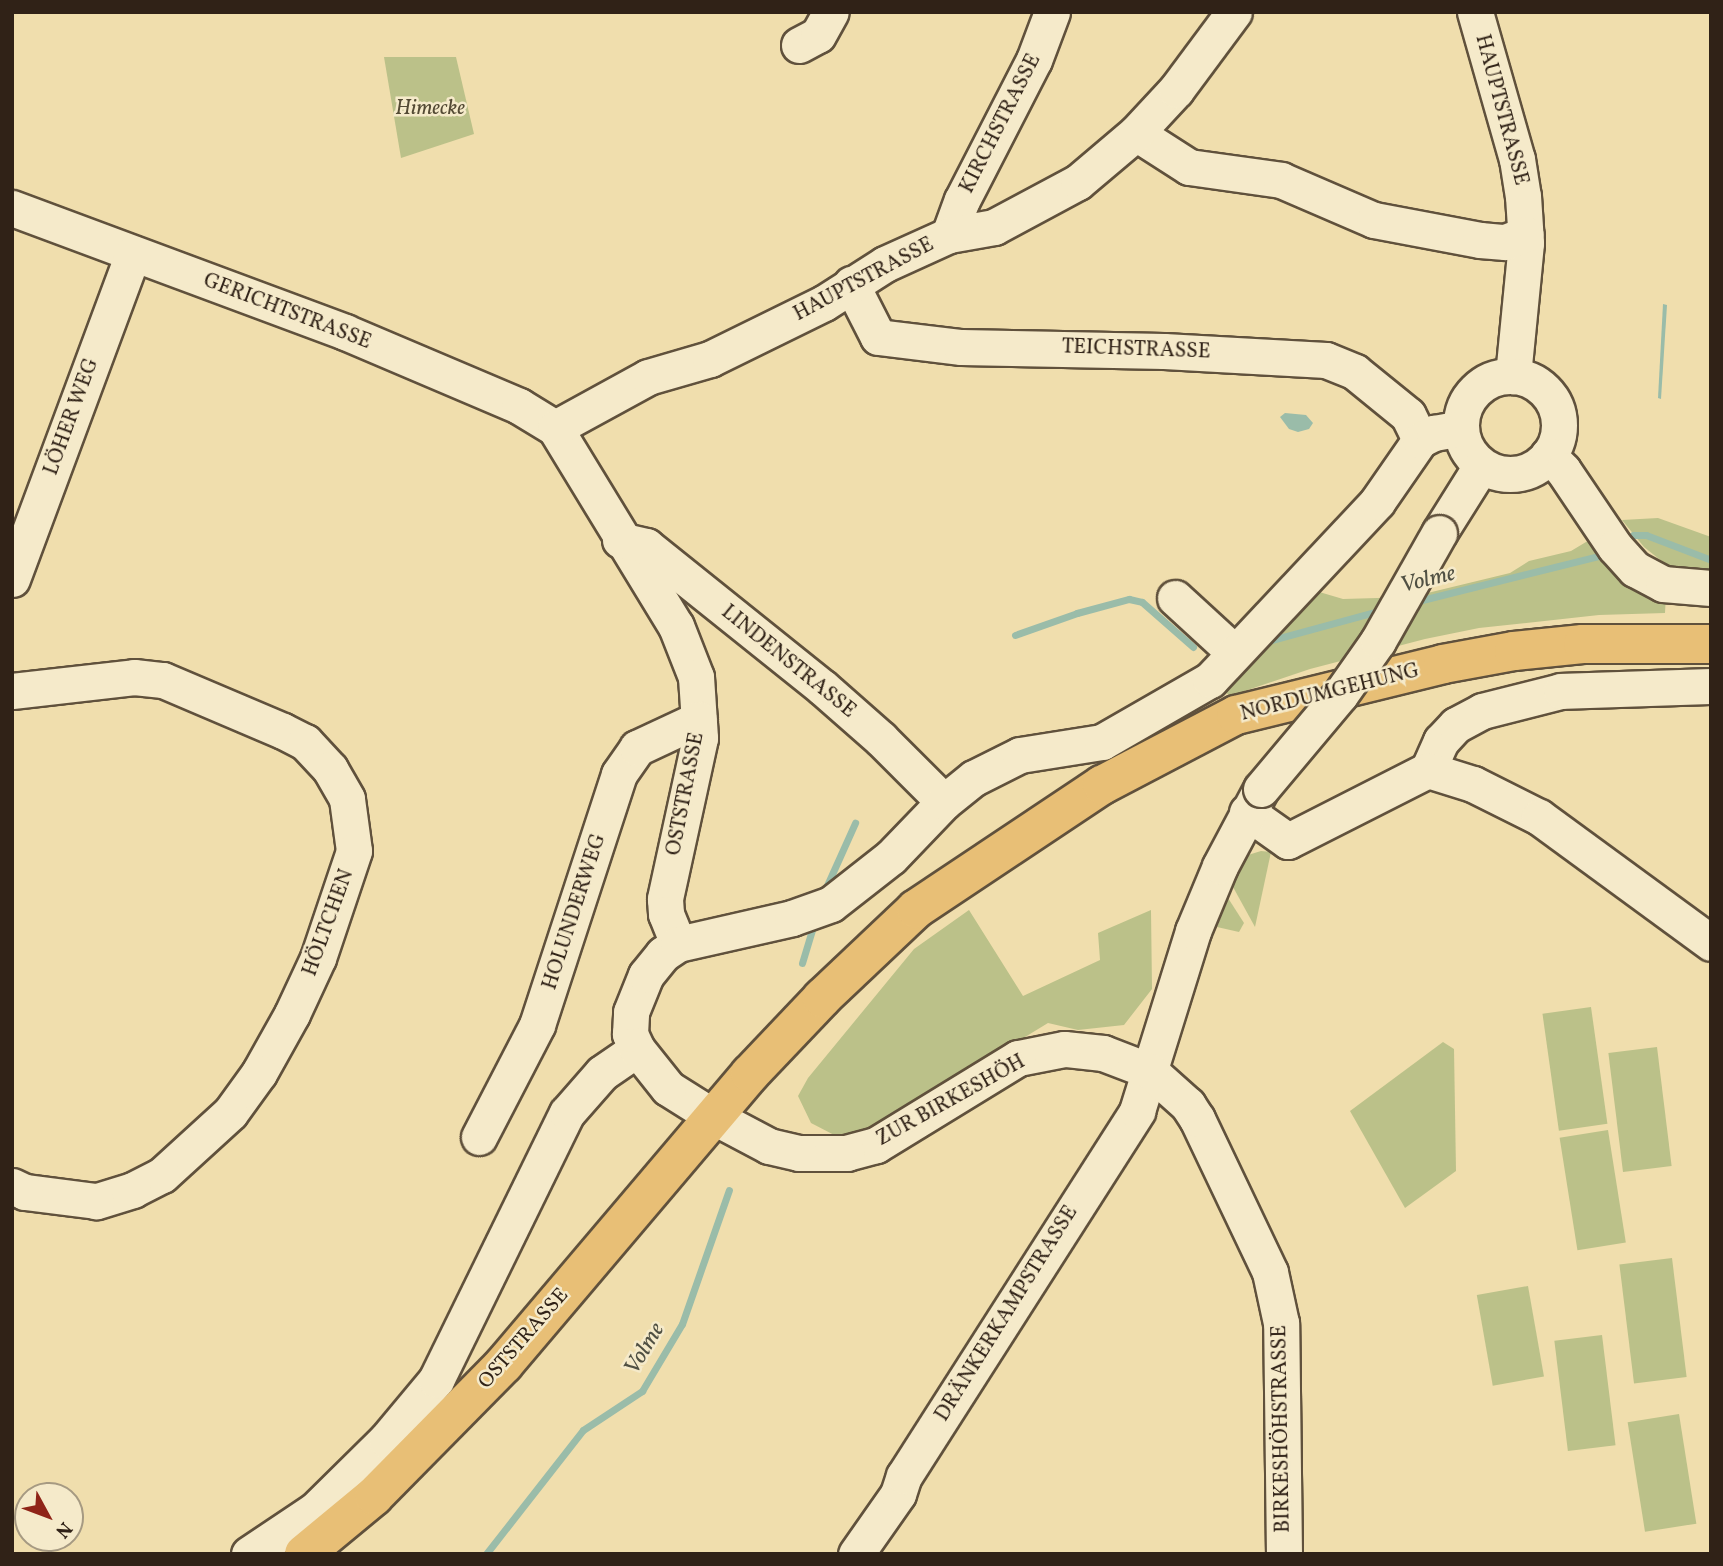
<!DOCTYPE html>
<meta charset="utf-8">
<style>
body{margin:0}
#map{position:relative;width:1723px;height:1566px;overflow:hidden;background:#f0dead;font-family:Vollkorn,serif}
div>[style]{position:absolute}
.green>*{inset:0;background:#bbc189;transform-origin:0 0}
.water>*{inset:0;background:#9abca9}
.stream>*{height:7px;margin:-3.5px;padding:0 3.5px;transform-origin:3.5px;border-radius:3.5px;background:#9abca9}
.roads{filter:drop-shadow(2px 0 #60513c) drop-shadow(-2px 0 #60513c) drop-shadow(0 2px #60513c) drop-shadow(0 -2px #60513c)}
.minor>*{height:35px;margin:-17.5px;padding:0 17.5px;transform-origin:17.5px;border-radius:17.5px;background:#f5eaca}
.minor>.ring{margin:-17.5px;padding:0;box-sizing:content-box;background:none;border:35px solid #f5eaca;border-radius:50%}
.major>*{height:38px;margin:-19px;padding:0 19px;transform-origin:19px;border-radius:19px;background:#e8bf76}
.bridges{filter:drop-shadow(2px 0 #60513c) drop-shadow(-2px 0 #60513c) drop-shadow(0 2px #60513c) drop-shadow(0 -2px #60513c)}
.minor-bridge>*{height:35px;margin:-17.5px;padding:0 17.5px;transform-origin:17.5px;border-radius:17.5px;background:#f5eaca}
span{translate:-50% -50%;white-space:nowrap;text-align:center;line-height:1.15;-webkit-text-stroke:5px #f5eaca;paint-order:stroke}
.park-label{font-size:21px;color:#534a34;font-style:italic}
.street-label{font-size:21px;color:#302217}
.water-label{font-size:23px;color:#505043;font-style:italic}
.frame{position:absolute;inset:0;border:14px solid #302217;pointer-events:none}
.north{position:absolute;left:14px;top:1482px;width:70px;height:70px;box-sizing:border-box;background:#f5eaca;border:2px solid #a69a82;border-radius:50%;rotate:131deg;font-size:19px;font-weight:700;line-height:28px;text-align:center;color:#302217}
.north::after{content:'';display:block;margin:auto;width:24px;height:32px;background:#8f2418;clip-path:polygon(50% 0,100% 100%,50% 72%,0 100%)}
</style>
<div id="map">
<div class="green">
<div style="clip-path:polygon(384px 57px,456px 57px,474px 134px,401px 158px)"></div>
<div style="clip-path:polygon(1658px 518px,1711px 537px,1711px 574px,1672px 567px,1659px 559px,1644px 547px,1622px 520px)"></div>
<div style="clip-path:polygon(1591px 539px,1618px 579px,1622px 577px,1666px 594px,1665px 613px,1599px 615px,1479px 628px,1425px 639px,1310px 669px,1230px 696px,1210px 680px,1299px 586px,1343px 599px,1411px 597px,1510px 573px,1529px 561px,1571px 551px)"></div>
<div style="clip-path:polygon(1261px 851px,1271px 852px,1255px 927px,1233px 887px,1233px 878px,1248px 855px)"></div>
<div style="clip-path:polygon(1228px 898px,1244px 923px,1239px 932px,1217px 927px)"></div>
<div style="clip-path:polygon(969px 910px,1023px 996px,1100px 960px,1098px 933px,1151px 910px,1152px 989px,1124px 1025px,1078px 1030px,1048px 1023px,870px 1132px,840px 1138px,811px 1123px,798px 1096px,808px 1078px,914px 949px)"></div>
<div style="left:1591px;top:1007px;width:118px;height:49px;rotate:82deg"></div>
<div style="clip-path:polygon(1443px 1042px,1454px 1049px,1456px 1171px,1405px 1208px,1350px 1111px)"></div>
<div style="left:1657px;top:1047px;width:120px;height:49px;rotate:83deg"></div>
<div style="left:1608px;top:1130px;width:114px;height:49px;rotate:81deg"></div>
<div style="left:1672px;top:1258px;width:120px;height:53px;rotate:83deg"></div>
<div style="left:1528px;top:1286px;width:92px;height:52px;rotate:80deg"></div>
<div style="left:1602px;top:1335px;width:111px;height:48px;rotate:83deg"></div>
<div style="left:1679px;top:1414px;width:111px;height:52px;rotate:81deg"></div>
</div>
<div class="water">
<div style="clip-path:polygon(1663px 304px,1667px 305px,1661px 399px,1658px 398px)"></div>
<div style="clip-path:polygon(1285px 413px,1306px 415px,1313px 423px,1309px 429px,1298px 432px,1289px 429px,1280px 417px)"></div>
</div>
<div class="stream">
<div style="left:1633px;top:535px;width:13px"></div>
<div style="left:1646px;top:535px;width:70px;rotate:21deg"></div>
<div style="left:1414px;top:602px;width:194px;rotate:-14deg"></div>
<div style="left:1015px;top:635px;width:66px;rotate:-19.5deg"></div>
<div style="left:1077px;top:613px;width:54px;rotate:-15.1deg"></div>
<div style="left:1129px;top:599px;width:13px;rotate:13deg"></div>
<div style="left:1142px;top:602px;width:68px;rotate:41.4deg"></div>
<div style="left:1264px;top:642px;width:122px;rotate:-15.2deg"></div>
<div style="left:824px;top:892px;width:76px;rotate:-65.8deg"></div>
<div style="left:802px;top:963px;width:45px;rotate:-73.2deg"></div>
<div style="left:486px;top:1554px;width:157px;rotate:-52deg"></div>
<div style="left:583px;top:1430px;width:71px;rotate:-33.5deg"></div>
<div style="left:642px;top:1391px;width:78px;rotate:-59.2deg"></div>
<div style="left:682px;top:1324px;width:142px;rotate:-70.7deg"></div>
</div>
<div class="roads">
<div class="minor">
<div style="left:1475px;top:12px;width:153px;rotate:74.1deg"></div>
<div style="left:1517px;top:159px;width:37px;rotate:81deg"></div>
<div style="left:1523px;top:196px;width:47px;rotate:86.3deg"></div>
<div style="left:1526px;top:243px;width:134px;rotate:95.6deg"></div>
<div style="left:799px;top:45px;width:21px;rotate:-28deg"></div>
<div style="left:818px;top:35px;width:26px;rotate:-61deg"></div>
<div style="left:1136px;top:133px;width:63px;rotate:32.7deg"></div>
<div style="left:1189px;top:167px;width:93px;rotate:8deg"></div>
<div style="left:1281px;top:180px;width:101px;rotate:23.3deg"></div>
<div style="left:1374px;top:220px;width:108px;rotate:10.7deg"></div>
<div style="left:1480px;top:240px;width:25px;rotate:5deg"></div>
<div style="left:1505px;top:242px;width:22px;rotate:-21deg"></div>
<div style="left:12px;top:208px;width:355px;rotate:20.4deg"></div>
<div style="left:345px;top:332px;width:189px;rotate:23deg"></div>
<div style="left:519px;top:406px;width:42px;rotate:31.4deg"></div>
<div style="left:555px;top:428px;width:232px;rotate:58.6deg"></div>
<div style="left:676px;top:626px;width:55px;rotate:68.6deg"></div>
<div style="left:696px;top:677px;width:61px;rotate:86.2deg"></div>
<div style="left:700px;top:738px;width:165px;rotate:102.3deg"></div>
<div style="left:665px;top:899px;width:15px;rotate:86deg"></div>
<div style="left:666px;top:914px;width:32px;rotate:68deg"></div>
<div style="left:949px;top:235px;width:37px;rotate:-70deg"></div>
<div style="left:962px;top:200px;width:157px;rotate:-62.8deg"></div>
<div style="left:1034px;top:60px;width:51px;rotate:-69.4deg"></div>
<div style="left:851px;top:284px;width:59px;rotate:63deg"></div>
<div style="left:878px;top:337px;width:84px;rotate:6.9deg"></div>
<div style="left:961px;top:347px;width:203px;rotate:1.1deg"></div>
<div style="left:1164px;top:351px;width:162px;rotate:3.2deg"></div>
<div style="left:1326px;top:360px;width:31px;rotate:22deg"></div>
<div style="left:1355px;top:372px;width:68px;rotate:39.1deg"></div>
<div style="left:1408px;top:415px;width:28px;rotate:64deg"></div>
<div class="ring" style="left:1461px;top:376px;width:63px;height:63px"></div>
<div style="left:555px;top:428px;width:106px;rotate:-28.7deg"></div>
<div style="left:648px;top:377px;width:65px;rotate:-16.2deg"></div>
<div style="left:710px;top:359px;width:127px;rotate:-26.2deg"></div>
<div style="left:824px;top:303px;width:72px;rotate:-32.6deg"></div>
<div style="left:885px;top:264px;width:70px;rotate:-24.4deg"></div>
<div style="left:949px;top:235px;width:46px;rotate:-10.1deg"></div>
<div style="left:994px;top:227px;width:95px;rotate:-28.2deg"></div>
<div style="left:1078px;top:182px;width:76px;rotate:-40.2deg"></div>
<div style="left:1136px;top:133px;width:59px;rotate:-47.1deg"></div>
<div style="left:1176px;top:90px;width:97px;rotate:-53.4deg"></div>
<div style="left:1548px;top:455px;width:21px;rotate:45deg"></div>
<div style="left:1563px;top:470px;width:93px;rotate:56deg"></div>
<div style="left:1615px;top:547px;width:30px;rotate:48deg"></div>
<div style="left:1635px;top:569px;width:32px;rotate:28deg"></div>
<div style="left:1663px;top:584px;width:48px;rotate:4.8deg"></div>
<div style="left:1439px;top:533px;width:79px;rotate:-57.9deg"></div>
<div style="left:620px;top:540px;width:27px;rotate:13deg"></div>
<div style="left:646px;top:546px;width:226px;rotate:38.7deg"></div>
<div style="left:822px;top:687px;width:79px;rotate:41.4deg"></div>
<div style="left:881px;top:739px;width:89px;rotate:45deg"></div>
<div style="left:12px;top:579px;width:347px;rotate:-69.6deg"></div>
<div style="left:1175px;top:598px;width:81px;rotate:42.5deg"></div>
<div style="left:12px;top:691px;width:123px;rotate:-6.5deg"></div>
<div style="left:134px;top:677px;width:29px;rotate:6deg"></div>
<div style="left:163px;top:680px;width:130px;rotate:23deg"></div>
<div style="left:283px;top:731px;width:25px;rotate:27deg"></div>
<div style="left:305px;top:742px;width:37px;rotate:47deg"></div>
<div style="left:330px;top:769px;width:34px;rotate:60deg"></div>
<div style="left:347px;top:799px;width:52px;rotate:82.3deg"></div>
<div style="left:354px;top:851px;width:113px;rotate:108.6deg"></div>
<div style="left:318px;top:958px;width:62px;rotate:114.9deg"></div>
<div style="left:292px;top:1014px;width:68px;rotate:119.2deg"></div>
<div style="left:259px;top:1073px;width:49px;rotate:125.9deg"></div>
<div style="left:230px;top:1113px;width:92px;rotate:137.6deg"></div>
<div style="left:162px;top:1175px;width:33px;rotate:153deg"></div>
<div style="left:133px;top:1190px;width:39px;rotate:163deg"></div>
<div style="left:96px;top:1201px;width:72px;rotate:-172.8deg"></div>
<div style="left:25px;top:1192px;width:14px;rotate:-155deg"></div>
<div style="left:1428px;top:770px;width:32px;rotate:-66deg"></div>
<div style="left:1441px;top:741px;width:22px;rotate:-47deg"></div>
<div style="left:1456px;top:725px;width:30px;rotate:-28deg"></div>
<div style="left:1482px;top:711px;width:81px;rotate:-14.2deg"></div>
<div style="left:1561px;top:691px;width:150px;rotate:-1.9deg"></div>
<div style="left:1247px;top:812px;width:50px;rotate:35.3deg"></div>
<div style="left:1288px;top:841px;width:157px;rotate:-26.9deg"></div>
<div style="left:1428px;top:770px;width:47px;rotate:17.3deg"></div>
<div style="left:1473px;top:784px;width:74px;rotate:26.6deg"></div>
<div style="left:1539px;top:817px;width:213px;rotate:36.2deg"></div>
<div style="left:479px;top:1137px;width:126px;rotate:-62.6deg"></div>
<div style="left:537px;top:1025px;width:264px;rotate:-71.9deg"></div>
<div style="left:619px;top:774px;width:32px;rotate:-55deg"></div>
<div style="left:637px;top:748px;width:68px;rotate:-25.1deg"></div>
<div style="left:249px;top:1554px;width:79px;rotate:-33.7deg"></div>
<div style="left:315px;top:1510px;width:100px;rotate:-44.6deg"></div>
<div style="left:386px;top:1440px;width:78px;rotate:-50.2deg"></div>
<div style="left:436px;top:1380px;width:297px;rotate:-63.9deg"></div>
<div style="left:567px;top:1113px;width:53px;rotate:-48.8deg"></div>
<div style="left:602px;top:1073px;width:42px;rotate:-34.4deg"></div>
<div style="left:856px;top:1554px;width:73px;rotate:-55deg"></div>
<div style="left:898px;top:1494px;width:19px;rotate:-72deg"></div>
<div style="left:904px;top:1476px;width:433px;rotate:-57.4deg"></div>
<div style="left:1137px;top:1111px;width:189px;rotate:-72.7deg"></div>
<div style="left:1193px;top:931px;width:70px;rotate:-67.4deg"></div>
<div style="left:1220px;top:866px;width:87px;rotate:-62deg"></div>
<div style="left:1284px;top:1554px;width:231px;rotate:-90.7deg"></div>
<div style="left:1281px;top:1323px;width:52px;rotate:-102.2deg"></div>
<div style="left:1270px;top:1272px;width:170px;rotate:-115.5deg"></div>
<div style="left:1197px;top:1119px;width:17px;rotate:-123deg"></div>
<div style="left:1188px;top:1105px;width:51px;rotate:-138.2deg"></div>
<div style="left:1150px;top:1071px;width:50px;rotate:-159deg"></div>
<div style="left:1103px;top:1053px;width:39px;rotate:-174deg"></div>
<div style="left:1064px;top:1049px;width:47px;rotate:168.9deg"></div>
<div style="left:1018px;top:1058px;width:167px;rotate:148.5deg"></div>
<div style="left:876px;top:1145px;width:30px;rotate:165deg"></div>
<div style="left:847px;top:1153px;width:48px;rotate:180deg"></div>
<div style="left:799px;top:1153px;width:31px;rotate:-167deg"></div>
<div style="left:769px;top:1146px;width:62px;rotate:-152.2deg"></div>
<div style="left:714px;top:1117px;width:54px;rotate:-147.8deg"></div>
<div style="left:668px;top:1088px;width:50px;rotate:-128.5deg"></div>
<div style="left:637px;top:1049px;width:17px;rotate:-115deg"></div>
<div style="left:630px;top:1034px;width:22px;rotate:-87deg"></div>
<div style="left:631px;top:1012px;width:40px;rotate:-68deg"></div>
<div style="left:646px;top:975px;width:27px;rotate:-51deg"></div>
<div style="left:663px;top:954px;width:18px;rotate:-34deg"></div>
<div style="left:678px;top:944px;width:117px;rotate:-12.8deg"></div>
<div style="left:792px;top:918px;width:41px;rotate:-19.7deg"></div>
<div style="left:831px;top:904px;width:76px;rotate:-38.1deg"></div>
<div style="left:891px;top:857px;width:76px;rotate:-46.1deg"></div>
<div style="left:944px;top:802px;width:38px;rotate:-39deg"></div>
<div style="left:974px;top:778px;width:51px;rotate:-26.6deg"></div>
<div style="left:1020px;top:755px;width:83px;rotate:-9deg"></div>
<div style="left:1102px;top:742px;width:125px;rotate:-29.9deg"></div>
<div style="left:1210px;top:680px;width:244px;rotate:-46.8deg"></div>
<div style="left:1377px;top:502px;width:75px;rotate:-55.3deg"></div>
<div style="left:1420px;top:440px;width:16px;rotate:-27deg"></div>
<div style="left:1434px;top:433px;width:27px;rotate:-10deg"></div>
</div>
<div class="major">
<div style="left:304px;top:1554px;width:91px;rotate:-39.6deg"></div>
<div style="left:374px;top:1496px;width:185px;rotate:-45.4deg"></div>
<div style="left:504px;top:1364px;width:380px;rotate:-49.7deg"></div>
<div style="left:750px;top:1074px;width:105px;rotate:-46.5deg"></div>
<div style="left:822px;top:998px;width:129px;rotate:-43.4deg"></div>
<div style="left:916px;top:909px;width:224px;rotate:-33.7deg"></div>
<div style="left:1102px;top:785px;width:151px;rotate:-27.6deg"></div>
<div style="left:1236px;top:715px;width:213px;rotate:-13.8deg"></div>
<div style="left:1443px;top:664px;width:72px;rotate:-10.4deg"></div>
<div style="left:1514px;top:651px;width:69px;rotate:-5.8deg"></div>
<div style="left:1583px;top:644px;width:128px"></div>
</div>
</div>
<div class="bridges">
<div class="minor-bridge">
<div style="left:1261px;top:789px;width:123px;rotate:-50deg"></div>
<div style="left:1340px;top:695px;width:66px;rotate:-54.9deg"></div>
<div style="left:1378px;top:641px;width:124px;rotate:-60.5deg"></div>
</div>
</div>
<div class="park-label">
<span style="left:430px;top:109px">Himecke</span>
</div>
<div class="street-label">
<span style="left:1501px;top:110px;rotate:75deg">HAUPTSTRASSE</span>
<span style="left:1001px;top:124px;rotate:-63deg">KIRCHSTRASSE</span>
<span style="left:864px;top:280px;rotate:-28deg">HAUPTSTRASSE</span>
<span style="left:287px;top:312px;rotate:21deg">GERICHTSTRASSE</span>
<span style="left:1136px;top:350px;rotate:2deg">TEICHSTRASSE</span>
<span style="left:72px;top:417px;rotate:-70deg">LÖHER WEG</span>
<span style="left:788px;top:662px;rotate:39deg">LINDENSTRASSE</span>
<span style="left:1330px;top:693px;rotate:-14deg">NORDUMGEHUNG</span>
<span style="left:686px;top:794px;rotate:-79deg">OSTSTRASSE</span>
<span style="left:575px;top:912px;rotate:-72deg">HOLUNDERWEG</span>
<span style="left:329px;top:923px;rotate:-70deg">HÖLTCHEN</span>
<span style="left:951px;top:1101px;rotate:-29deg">ZUR BIRKESHÖH</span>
<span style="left:1007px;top:1314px;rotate:-58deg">DRÄNKERKAMPSTRASSE</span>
<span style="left:524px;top:1339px;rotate:-49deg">OSTSTRASSE</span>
<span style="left:1282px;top:1429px;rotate:-91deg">BIRKESHÖHSTRASSE</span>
</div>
<div class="water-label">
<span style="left:1428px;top:580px;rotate:-14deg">Volme</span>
<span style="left:645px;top:1349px;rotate:-59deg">Volme</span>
</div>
<div class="frame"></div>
<div class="north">N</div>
</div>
